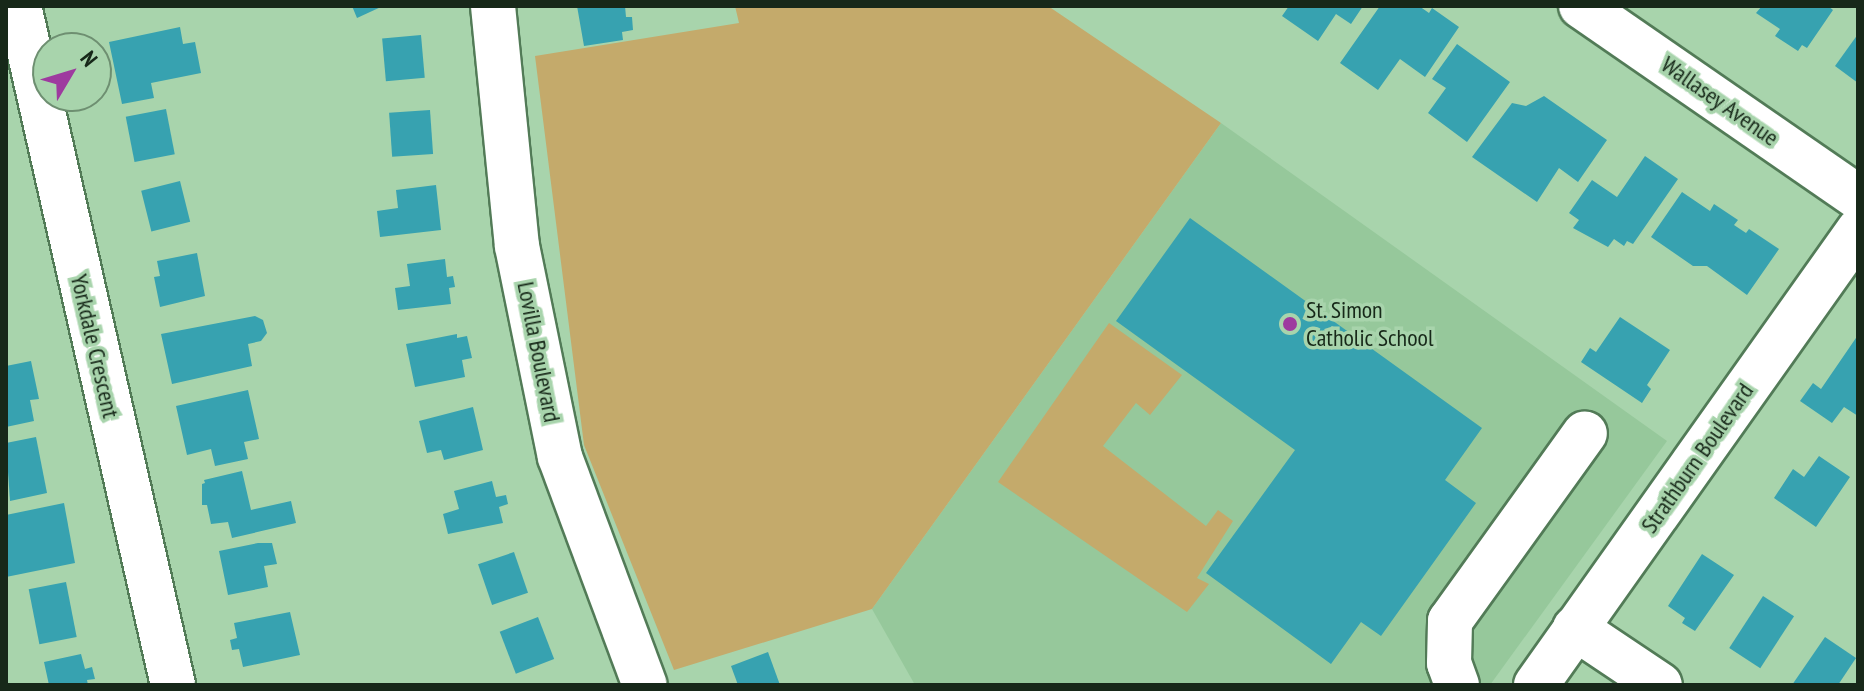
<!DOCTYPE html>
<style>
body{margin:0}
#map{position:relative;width:1864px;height:691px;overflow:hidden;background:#a8d4ac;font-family:"PT Sans Narrow",sans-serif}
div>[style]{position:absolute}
.built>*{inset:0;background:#96c89b}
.green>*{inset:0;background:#c4aa6b}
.building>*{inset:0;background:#37a2b0;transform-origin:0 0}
.roads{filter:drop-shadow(2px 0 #527b57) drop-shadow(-2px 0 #527b57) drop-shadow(0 2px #527b57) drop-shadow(0 -2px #527b57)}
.minor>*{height:44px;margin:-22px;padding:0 22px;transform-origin:22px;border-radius:22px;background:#fff}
.dots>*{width:22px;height:22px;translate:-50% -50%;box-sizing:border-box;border:4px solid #a8d4ac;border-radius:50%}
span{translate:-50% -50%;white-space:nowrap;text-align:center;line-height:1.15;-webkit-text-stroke:7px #a8d4ac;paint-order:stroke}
.street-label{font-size:24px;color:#172819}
.poi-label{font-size:24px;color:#172819}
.left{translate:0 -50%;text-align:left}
.frame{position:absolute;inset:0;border:8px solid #172819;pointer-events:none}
.north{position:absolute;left:32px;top:32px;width:80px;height:80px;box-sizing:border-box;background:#a8d4ac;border:2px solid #6e8f71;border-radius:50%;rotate:52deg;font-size:22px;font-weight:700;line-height:32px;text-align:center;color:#172819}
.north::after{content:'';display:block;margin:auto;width:28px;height:36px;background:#9e3a9f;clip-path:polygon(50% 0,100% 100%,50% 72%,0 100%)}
</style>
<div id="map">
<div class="built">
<div style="clip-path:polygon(1221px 123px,1667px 441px,1490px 685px,915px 685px,872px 609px)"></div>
</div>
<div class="green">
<div style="clip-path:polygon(735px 6px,1048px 6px,1221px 123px,872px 609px,674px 670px,584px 445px,535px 56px,739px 23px)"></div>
<div style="clip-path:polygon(1109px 323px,1182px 375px,1150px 415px,1136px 403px,1103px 446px,1206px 526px,1218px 510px,1233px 521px,1197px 578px,1209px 584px,1187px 612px,998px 482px)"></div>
</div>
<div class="building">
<div style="clip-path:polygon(352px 6px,383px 6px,357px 18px)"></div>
<div style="clip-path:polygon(577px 6px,625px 6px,626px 17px,632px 17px,633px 30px,622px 32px,623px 40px,584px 46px)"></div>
<div style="clip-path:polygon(1289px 6px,1363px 6px,1351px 24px,1336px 14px,1318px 41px,1282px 16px)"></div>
<div style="clip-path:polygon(1380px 6px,1419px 6px,1429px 13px,1432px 8px,1459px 27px,1425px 77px,1400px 59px,1378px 90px,1340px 63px)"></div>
<div style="clip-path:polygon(1762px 6px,1828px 6px,1833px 10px,1807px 48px,1802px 45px,1798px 51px,1775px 36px,1780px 29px,1756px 13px)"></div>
<div style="clip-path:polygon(180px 27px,183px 44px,195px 42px,201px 73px,151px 83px,154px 98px,122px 104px,109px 42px)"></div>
<div style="clip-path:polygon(1858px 34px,1858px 83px,1835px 66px)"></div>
<div style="left:421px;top:35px;width:43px;height:39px;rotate:85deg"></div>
<div style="clip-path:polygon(1457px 44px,1510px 82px,1467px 142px,1428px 113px,1446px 88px,1432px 79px)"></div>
<div style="clip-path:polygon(1544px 96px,1607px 140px,1578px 182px,1559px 168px,1537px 202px,1472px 157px,1512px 103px,1526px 106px)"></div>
<div style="left:166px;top:109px;width:46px;height:41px;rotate:79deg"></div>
<div style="left:430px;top:110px;width:44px;height:41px;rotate:86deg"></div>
<div style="clip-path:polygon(1645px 156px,1678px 179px,1633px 244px,1627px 241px,1624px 246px,1614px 239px,1608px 247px,1573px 228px,1579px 220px,1569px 213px,1592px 180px,1617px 197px)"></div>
<div style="left:180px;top:181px;width:42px;height:40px;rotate:76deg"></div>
<div style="clip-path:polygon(436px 185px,441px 230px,380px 237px,377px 211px,398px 208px,396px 190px)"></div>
<div style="clip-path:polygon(1682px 192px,1710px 211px,1714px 204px,1738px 220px,1734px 225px,1746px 233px,1749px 229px,1779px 249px,1747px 295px,1707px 266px,1693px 266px,1651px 237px)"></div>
<div style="clip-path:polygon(1190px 218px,1482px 428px,1445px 480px,1476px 503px,1381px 636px,1361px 622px,1331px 664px,1206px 573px,1295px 450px,1116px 321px)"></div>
<div style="clip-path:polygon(197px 253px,205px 296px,160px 307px,154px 277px,160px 276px,157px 261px)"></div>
<div style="clip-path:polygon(445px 259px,447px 277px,453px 276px,455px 287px,449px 288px,451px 304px,398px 310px,395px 288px,410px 286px,407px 264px)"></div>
<div style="clip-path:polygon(255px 316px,263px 320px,267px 333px,261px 341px,248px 344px,252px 366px,172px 384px,161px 334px)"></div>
<div style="clip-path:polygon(1620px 317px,1670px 350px,1647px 385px,1651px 389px,1642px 403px,1581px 362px,1590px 348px,1596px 352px)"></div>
<div style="clip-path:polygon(457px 334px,457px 338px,467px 336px,472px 358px,462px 360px,465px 377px,415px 387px,406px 344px)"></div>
<div style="clip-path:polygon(1858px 335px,1858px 416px,1844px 407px,1832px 423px,1800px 401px,1813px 383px,1821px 389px)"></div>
<div style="clip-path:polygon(31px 361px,39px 399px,30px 400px,34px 421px,6px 427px,6px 366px)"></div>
<div style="clip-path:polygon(248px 390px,259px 439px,244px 442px,248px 459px,215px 466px,211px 449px,187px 455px,176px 406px)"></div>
<div style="clip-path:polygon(473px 407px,483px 450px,444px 460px,441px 450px,427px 453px,419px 421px)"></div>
<div style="clip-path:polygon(36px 437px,47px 493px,10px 501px,6px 443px)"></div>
<div style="clip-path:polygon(1819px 456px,1850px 477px,1816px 527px,1774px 498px,1793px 469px,1804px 477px)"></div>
<div style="clip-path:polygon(242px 471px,251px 510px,291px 501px,296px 523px,232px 538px,228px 522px,211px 524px,207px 505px,202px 505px,202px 484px,205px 483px,204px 480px)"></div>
<div style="clip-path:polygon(492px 481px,496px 497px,506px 495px,508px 504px,499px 507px,503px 523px,448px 534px,443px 514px,459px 509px,454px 491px)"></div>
<div style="clip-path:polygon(64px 503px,75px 563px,6px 577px,6px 515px)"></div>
<div style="clip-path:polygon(258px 543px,272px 543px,277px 564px,264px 566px,268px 587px,228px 595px,219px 551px)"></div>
<div style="left:514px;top:552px;width:43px;height:38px;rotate:71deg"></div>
<div style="clip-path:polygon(1702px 554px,1734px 575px,1695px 631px,1682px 623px,1685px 618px,1668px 606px)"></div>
<div style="left:66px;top:582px;width:56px;height:38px;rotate:79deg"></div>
<div style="left:1763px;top:596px;width:37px;height:62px;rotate:33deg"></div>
<div style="clip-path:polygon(290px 612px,300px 655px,243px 667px,239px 649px,232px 650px,230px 640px,237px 638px,234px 623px)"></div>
<div style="left:538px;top:617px;width:45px;height:41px;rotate:69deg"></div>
<div style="clip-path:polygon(1825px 637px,1856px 658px,1838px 685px,1792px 685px)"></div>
<div style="clip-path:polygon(768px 652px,780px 685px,738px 685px,731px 666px)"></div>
<div style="clip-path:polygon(81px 654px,85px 669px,92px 667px,95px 679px,87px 680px,88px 685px,49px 685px,44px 662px)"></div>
</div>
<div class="roads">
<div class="minor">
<div style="left:19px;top:6px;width:696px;rotate:77.22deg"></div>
<div style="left:493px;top:6px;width:241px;rotate:84.3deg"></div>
<div style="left:517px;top:246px;width:215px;rotate:78.5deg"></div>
<div style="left:560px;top:457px;width:243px;rotate:69.6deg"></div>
<div style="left:1581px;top:6px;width:336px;rotate:34.6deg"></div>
<div style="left:1575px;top:628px;width:102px;rotate:33.8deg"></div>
<div style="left:1457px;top:685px;width:23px;rotate:-110deg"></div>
<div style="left:1449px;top:663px;width:42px;rotate:-88.6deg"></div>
<div style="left:1450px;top:621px;width:231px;rotate:-54.3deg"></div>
<div style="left:1536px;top:685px;width:557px;rotate:-54.65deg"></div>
</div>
</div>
<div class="dots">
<div style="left:1290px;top:324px;background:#9e3a9f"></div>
</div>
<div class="street-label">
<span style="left:1720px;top:101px;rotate:35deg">Wallasey Avenue</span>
<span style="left:95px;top:346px;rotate:77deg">Yorkdale Crescent</span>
<span style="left:539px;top:352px;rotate:79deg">Lovilla Boulevard</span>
<span style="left:1697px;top:458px;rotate:-55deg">Strathburn Boulevard</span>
</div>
<div class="poi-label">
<span class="left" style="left:1306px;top:324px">St. Simon<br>Catholic School</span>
</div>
<div class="frame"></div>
<div class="north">N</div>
</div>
